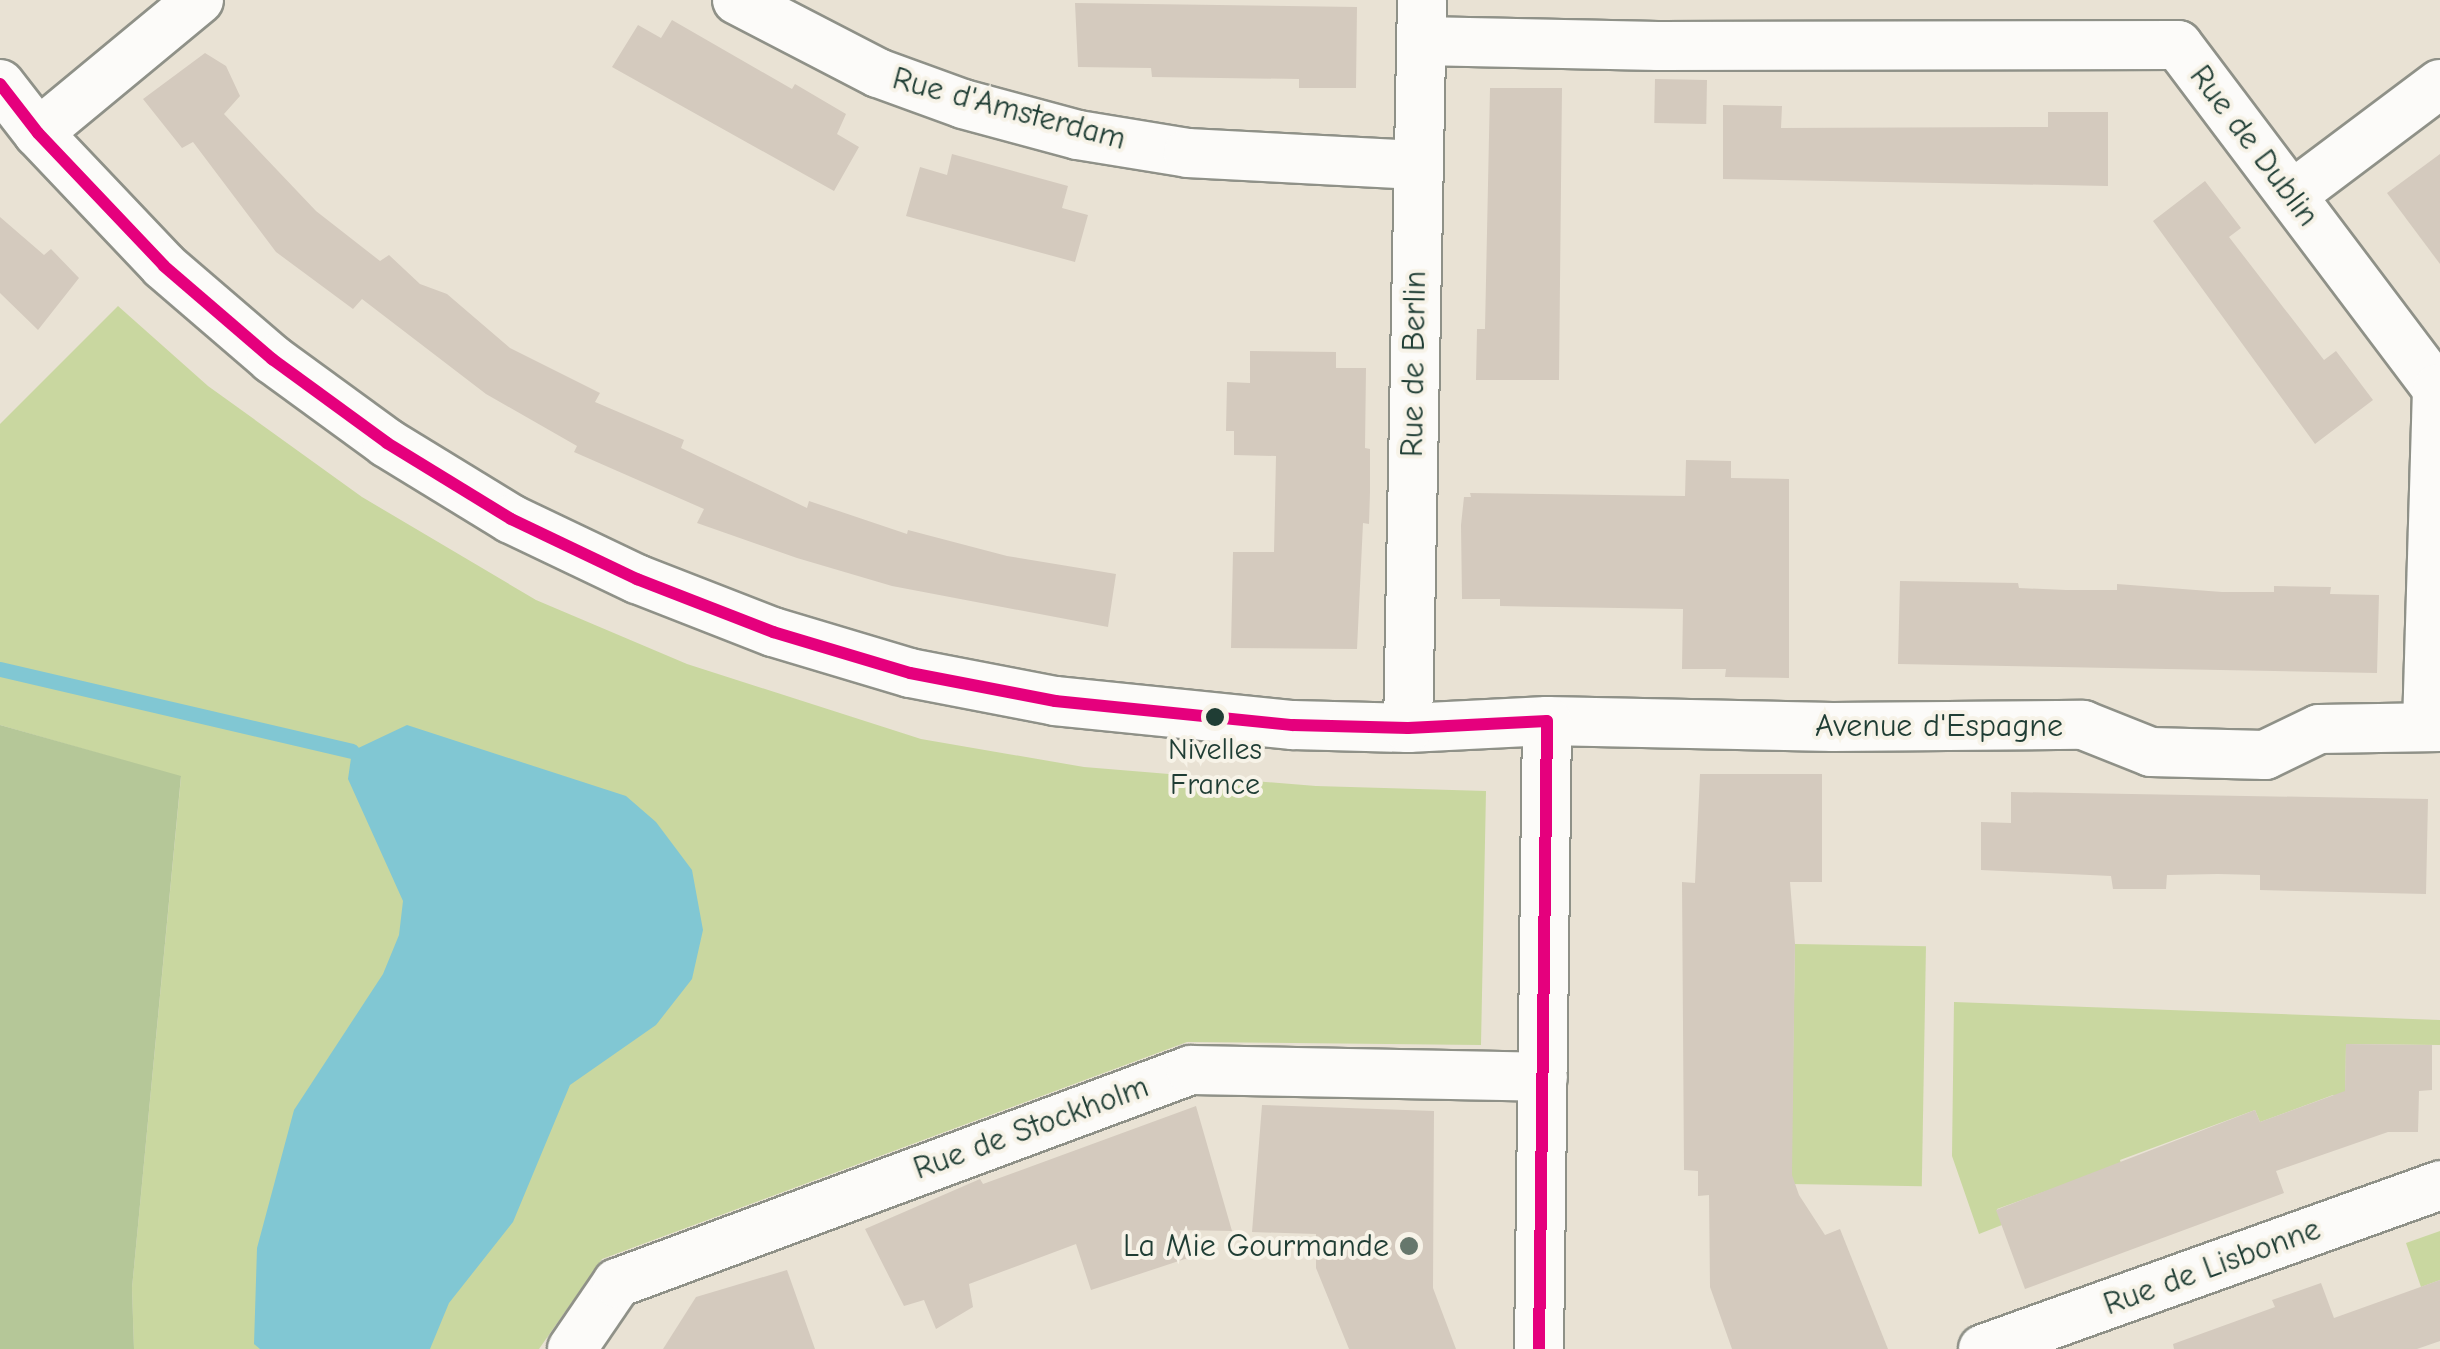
<!DOCTYPE html>
<style>
body{margin:0}
#map{position:relative;width:2440px;height:1349px;overflow:hidden;background:#e9e2d4;font-family:"Comic Neue",sans-serif}
div>[style]{position:absolute}
.green>*{inset:0;background:#c9d7a0;transform-origin:0 0}
.forest>*{inset:0;background:#b5c798}
.water>*{inset:0;background:#81c7d3}
.stream>*{height:15px;margin:-7.5px;padding:0 7.5px;transform-origin:7.5px;border-radius:7.5px;background:#81c7d3}
.building>*{inset:0;background:#d4cabe;transform-origin:0 0}
.roads{filter:drop-shadow(2px 0 #8f9188) drop-shadow(-2px 0 #8f9188) drop-shadow(0 2px #8f9188) drop-shadow(0 -2px #8f9188)}
.minor>*{height:48px;margin:-24px;padding:0 24px;transform-origin:24px;border-radius:24px;background:#fcfbf9}
.bus-1>*{height:12px;margin:-6px;padding:0 6px;transform-origin:6px;border-radius:6px;background:#e5007d}
.dots>*{width:28px;height:28px;translate:-50% -50%;box-sizing:border-box;border:5px solid #f7f3e8;border-radius:50%}
span{translate:-50% -50%;white-space:nowrap;text-align:center;line-height:1.15;-webkit-text-stroke:8px #f7f3e8;paint-order:stroke}
.bus-label{font-size:30px;color:#1f3d34}
.street-label{font-size:32px;color:#1f3d34}
.poi-label{font-size:32px;color:#1f3d34}
.right{translate:-100% -50%;text-align:right}
</style>
<div id="map">
<div class="green">
<div style="clip-path:polygon(118px 306px,208px 386px,362px 497px,536px 600px,687px 664px,921px 739px,1084px 767px,1316px 786px,1486px 791px,1481px 1045px,1187px 1042px,602px 1259px,539px 1349px,134px 1349px,132px 1288px,181px 777px,0 725px,0 424px)"></div>
<div style="left:1795px;top:944px;width:131px;height:240px;rotate:1deg"></div>
<div style="clip-path:polygon(1954px 1002px,2440px 1020px,2440px 1045px,2346px 1044px,2345px 1105px,2333px 1095px,2260px 1122px,2255px 1110px,2120px 1160px,2124px 1174px,2063px 1185px,1997px 1209px,2002px 1225px,1979px 1234px,1952px 1156px)"></div>
<div style="clip-path:polygon(2440px 1231px,2440px 1280px,2421px 1287px,2406px 1243px)"></div>
</div>
<div class="forest">
<div style="clip-path:polygon(0 725px,181px 776px,132px 1288px,134px 1349px,0 1349px)"></div>
</div>
<div class="water">
<div style="clip-path:polygon(407px 725px,626px 796px,656px 822px,692px 870px,703px 930px,692px 979px,656px 1025px,570px 1085px,513px 1222px,449px 1303px,430px 1349px,260px 1349px,254px 1344px,257px 1248px,294px 1110px,383px 974px,399px 935px,403px 901px,348px 779px,352px 751px)"></div>
</div>
<div class="stream">
<div style="left:0;top:669px;width:361px;rotate:13.1deg"></div>
</div>
<div class="building">
<div style="clip-path:polygon(1075px 3px,1357px 7px,1356px 88px,1299px 88px,1299px 79px,1152px 77px,1151px 68px,1078px 67px)"></div>
<div style="clip-path:polygon(672px 20px,792px 89px,795px 84px,846px 114px,837px 134px,859px 147px,834px 191px,612px 67px,638px 25px,661px 38px)"></div>
<div style="clip-path:polygon(205px 53px,226px 66px,240px 96px,224px 114px,316px 211px,380px 261px,389px 255px,420px 284px,447px 294px,510px 348px,600px 393px,595px 402px,684px 440px,681px 448px,807px 508px,809px 501px,907px 534px,908px 530px,1007px 556px,1116px 574px,1108px 627px,892px 586px,797px 558px,697px 523px,704px 509px,574px 452px,577px 446px,486px 394px,362px 299px,353px 309px,276px 252px,193px 142px,182px 148px,143px 99px)"></div>
<div style="left:1655px;top:79px;width:52px;height:44px;rotate:1deg"></div>
<div style="clip-path:polygon(1490px 88px,1562px 88px,1559px 380px,1476px 380px,1477px 329px,1485px 329px)"></div>
<div style="clip-path:polygon(1723px 105px,1782px 106px,1781px 128px,2048px 127px,2048px 112px,2108px 112px,2108px 186px,1723px 179px)"></div>
<div style="clip-path:polygon(952px 154px,1068px 186px,1062px 208px,1088px 215px,1075px 262px,906px 216px,920px 167px,947px 175px)"></div>
<div style="clip-path:polygon(2440px 154px,2440px 264px,2387px 193px)"></div>
<div style="clip-path:polygon(2205px 181px,2241px 228px,2229px 237px,2324px 360px,2336px 351px,2373px 400px,2315px 444px,2153px 221px)"></div>
<div style="clip-path:polygon(0 217px,44px 255px,51px 249px,79px 278px,38px 330px,0 293px)"></div>
<div style="clip-path:polygon(1250px 351px,1336px 352px,1336px 368px,1366px 368px,1365px 448px,1370px 449px,1370px 492px,1369px 524px,1363px 523px,1357px 649px,1231px 648px,1233px 552px,1274px 552px,1276px 456px,1234px 455px,1234px 431px,1226px 431px,1227px 382px,1250px 383px)"></div>
<div style="clip-path:polygon(1686px 460px,1731px 461px,1731px 478px,1789px 479px,1789px 678px,1725px 677px,1726px 669px,1682px 669px,1683px 609px,1500px 606px,1500px 599px,1462px 599px,1461px 525px,1464px 497px,1471px 497px,1470px 493px,1685px 496px)"></div>
<div style="clip-path:polygon(1900px 581px,2018px 583px,2019px 588px,2066px 590px,2117px 590px,2117px 584px,2222px 592px,2274px 592px,2274px 586px,2331px 587px,2330px 594px,2379px 595px,2377px 673px,1898px 664px)"></div>
<div style="clip-path:polygon(1700px 774px,1822px 774px,1822px 882px,1790px 882px,1795px 944px,1792px 1175px,1799px 1195px,1825px 1235px,1840px 1229px,1888px 1349px,1732px 1349px,1710px 1287px,1709px 1195px,1698px 1196px,1698px 1171px,1684px 1170px,1682px 882px,1695px 883px)"></div>
<div style="clip-path:polygon(2011px 792px,2428px 799px,2426px 894px,2260px 890px,2260px 875px,2218px 874px,2167px 875px,2166px 889px,2113px 889px,2111px 876px,1981px 870px,1981px 822px,2011px 823px)"></div>
<div style="clip-path:polygon(2346px 1044px,2432px 1045px,2432px 1090px,2419px 1091px,2418px 1132px,2388px 1132px,2276px 1171px,2284px 1193px,2025px 1289px,1996px 1210px,2255px 1110px,2260px 1122px,2345px 1091px)"></div>
<div style="clip-path:polygon(1262px 1105px,1434px 1111px,1433px 1288px,1456px 1349px,1349px 1349px,1316px 1268px,1316px 1234px,1252px 1232px)"></div>
<div style="clip-path:polygon(1196px 1106px,1232px 1231px,1180px 1230px,1191px 1257px,1091px 1290px,1076px 1244px,969px 1284px,973px 1307px,936px 1329px,924px 1300px,904px 1306px,865px 1229px,980px 1179px,983px 1184px)"></div>
<div style="clip-path:polygon(787px 1270px,815px 1349px,663px 1349px,696px 1297px)"></div>
<div style="clip-path:polygon(2440px 1280px,2440px 1341px,2417px 1349px,2174px 1349px,2173px 1344px,2275px 1307px,2272px 1300px,2321px 1283px,2334px 1318px)"></div>
</div>
<div class="roads">
<div class="minor">
<div style="left:737px;top:0;width:159px;rotate:27.4deg"></div>
<div style="left:878px;top:73px;width:90px;rotate:20deg"></div>
<div style="left:963px;top:104px;width:119px;rotate:15.1deg"></div>
<div style="left:1078px;top:135px;width:111px;rotate:9.3deg"></div>
<div style="left:1188px;top:153px;width:229px;rotate:3deg"></div>
<div style="left:1421px;top:41px;width:237px;rotate:1.2deg"></div>
<div style="left:1658px;top:46px;width:520px;rotate:-0.11deg"></div>
<div style="left:2178px;top:45px;width:431px;rotate:53deg"></div>
<div style="left:2437px;top:389px;width:338px;rotate:91.7deg"></div>
<div style="left:0;top:84px;width:62px;rotate:52.2deg"></div>
<div style="left:38px;top:133px;width:183px;rotate:46.5deg"></div>
<div style="left:164px;top:266px;width:143px;rotate:40.7deg"></div>
<div style="left:272px;top:359px;width:142px;rotate:36.1deg"></div>
<div style="left:387px;top:443px;width:145px;rotate:31.5deg"></div>
<div style="left:511px;top:519px;width:140px;rotate:25.5deg"></div>
<div style="left:637px;top:579px;width:146px;rotate:21.3deg"></div>
<div style="left:773px;top:632px;width:143px;rotate:16.7deg"></div>
<div style="left:910px;top:673px;width:148px;rotate:10.9deg"></div>
<div style="left:1055px;top:701px;width:239px;rotate:5.8deg"></div>
<div style="left:1293px;top:725px;width:115px;rotate:1.5deg"></div>
<div style="left:1408px;top:728px;width:139px;rotate:-2.9deg"></div>
<div style="left:1547px;top:721px;width:286px;rotate:1.2deg"></div>
<div style="left:1833px;top:727px;width:250px;rotate:-0.5deg"></div>
<div style="left:2083px;top:725px;width:73px;rotate:21.7deg"></div>
<div style="left:2151px;top:752px;width:114px;rotate:1.5deg"></div>
<div style="left:2265px;top:755px;width:60px;rotate:-25.7deg"></div>
<div style="left:2319px;top:729px;width:121px;rotate:-0.9deg"></div>
<div style="left:38px;top:133px;width:209px;rotate:-39.6deg"></div>
<div style="left:2292px;top:195px;width:185px;rotate:-36.9deg"></div>
<div style="left:1408px;top:728px;width:728px;rotate:-88.9deg"></div>
<div style="left:572px;top:1349px;width:80px;rotate:-55.7deg"></div>
<div style="left:617px;top:1283px;width:612px;rotate:-20.36deg"></div>
<div style="left:1191px;top:1070px;width:352px;rotate:1.1deg"></div>
<div style="left:1539px;top:1349px;width:628px;rotate:-89.27deg"></div>
<div style="left:1983px;top:1349px;width:486px;rotate:-19.7deg"></div>
</div>
</div>
<div class="bus-1">
<div style="left:0;top:84px;width:62px;rotate:52.2deg"></div>
<div style="left:38px;top:133px;width:183px;rotate:46.5deg"></div>
<div style="left:164px;top:266px;width:143px;rotate:40.7deg"></div>
<div style="left:272px;top:359px;width:142px;rotate:36.1deg"></div>
<div style="left:387px;top:443px;width:145px;rotate:31.5deg"></div>
<div style="left:511px;top:519px;width:140px;rotate:25.5deg"></div>
<div style="left:637px;top:579px;width:146px;rotate:21.3deg"></div>
<div style="left:773px;top:632px;width:143px;rotate:16.7deg"></div>
<div style="left:910px;top:673px;width:148px;rotate:10.9deg"></div>
<div style="left:1055px;top:701px;width:239px;rotate:5.8deg"></div>
<div style="left:1293px;top:725px;width:115px;rotate:1.5deg"></div>
<div style="left:1408px;top:728px;width:139px;rotate:-2.9deg"></div>
<div style="left:1539px;top:1349px;width:628px;rotate:-89.27deg"></div>
</div>
<div class="dots">
<div style="left:1215px;top:717px;background:#1f3d34"></div>
<div style="left:1409px;top:1246px;background:#66776c"></div>
</div>
<div class="bus-label">
<span style="left:1215px;top:767px">Nivelles<br>France</span>
</div>
<div class="street-label">
<span style="left:1009px;top:109px;rotate:15deg">Rue d'Amsterdam</span>
<span style="left:2254px;top:146px;rotate:53deg">Rue de Dublin</span>
<span style="left:1414px;top:364px;rotate:-89deg">Rue de Berlin</span>
<span style="left:1939px;top:726px">Avenue d'Espagne</span>
<span style="left:1031px;top:1128px;rotate:-20deg">Rue de Stockholm</span>
<span style="left:2212px;top:1267px;rotate:-20deg">Rue de Lisbonne</span>
</div>
<div class="poi-label">
<span class="right" style="left:1389px;top:1246px">La Mie Gourmande</span>
</div>
</div>
